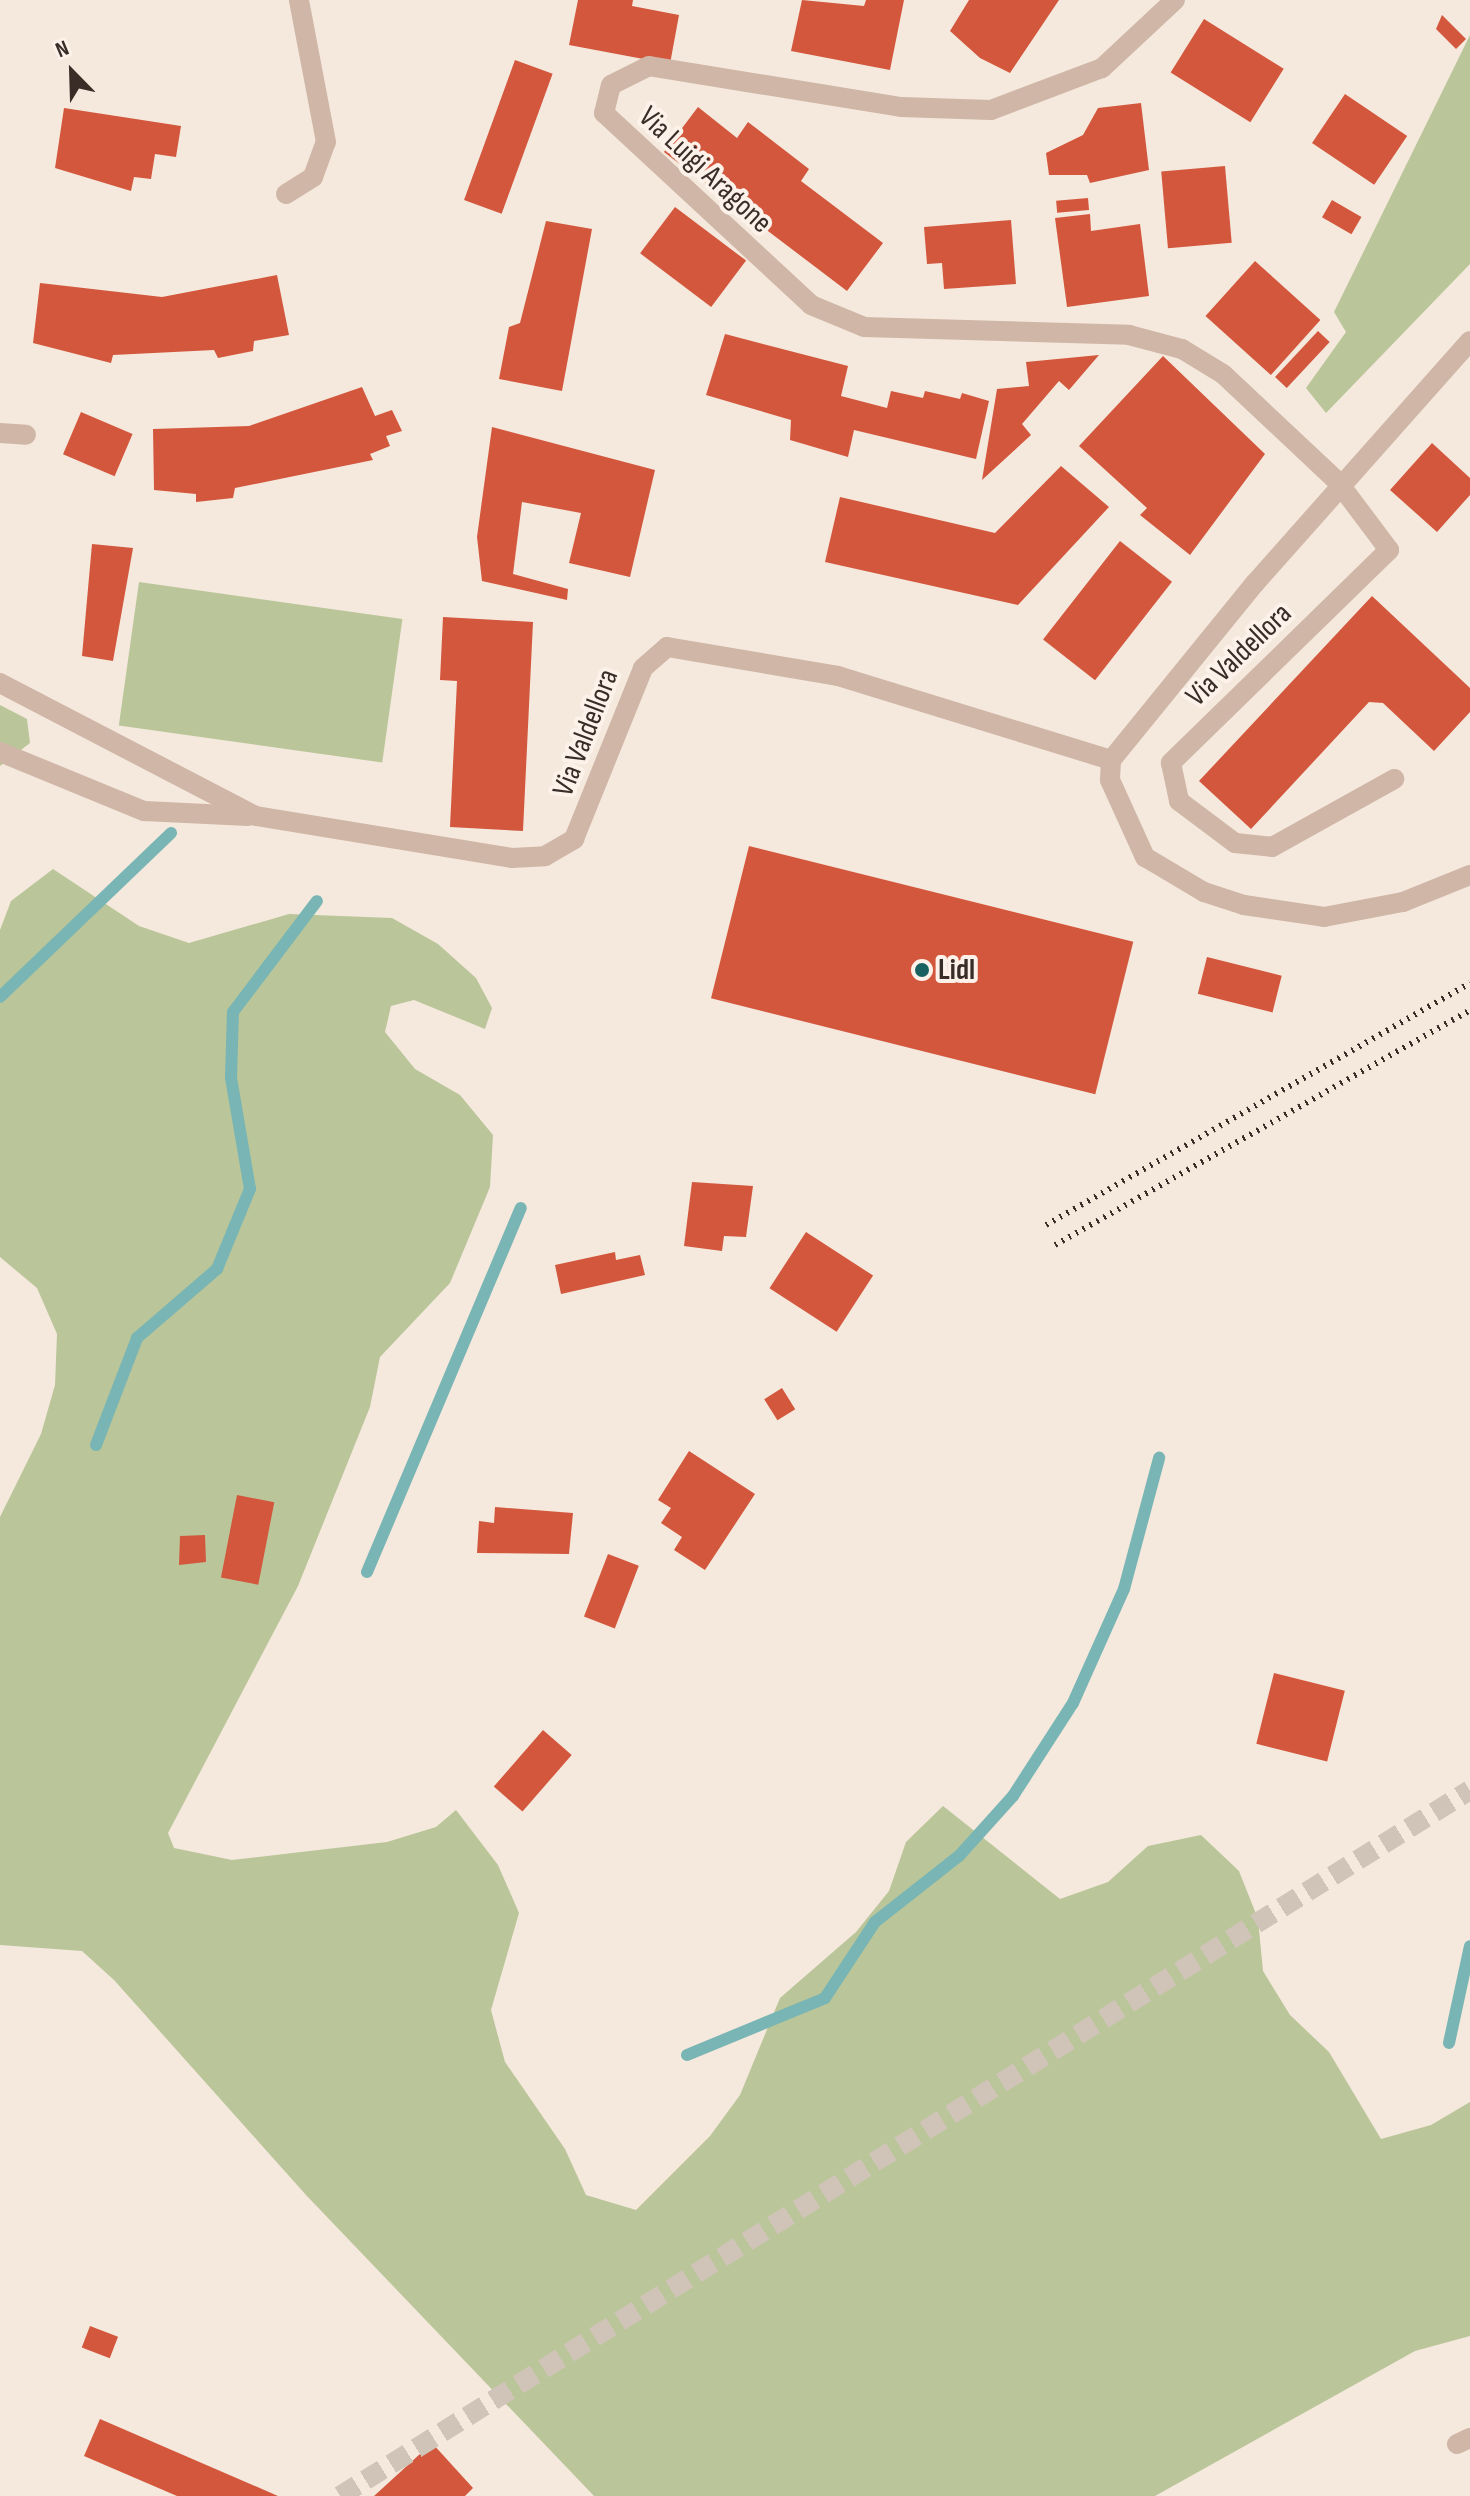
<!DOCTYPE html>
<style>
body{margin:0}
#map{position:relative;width:1470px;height:2496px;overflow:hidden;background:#f5e8dc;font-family:"Sofia Sans Condensed",sans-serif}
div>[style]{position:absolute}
.green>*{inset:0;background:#bac69a;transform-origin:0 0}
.stream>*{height:12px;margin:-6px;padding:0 6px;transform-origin:6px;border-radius:6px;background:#78b5b4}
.building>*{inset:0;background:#d3573d;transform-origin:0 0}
.minor-tunnel>*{height:20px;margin-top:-10px;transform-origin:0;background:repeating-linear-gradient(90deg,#d0c3b8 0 20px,transparent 0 30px)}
.minor>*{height:20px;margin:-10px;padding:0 10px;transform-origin:10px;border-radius:10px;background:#cfb6a7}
.rail>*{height:6px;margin-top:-3px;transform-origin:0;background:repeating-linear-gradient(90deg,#3a2d28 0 2px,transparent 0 8px)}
.dots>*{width:22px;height:22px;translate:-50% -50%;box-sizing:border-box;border:4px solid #fcf2ea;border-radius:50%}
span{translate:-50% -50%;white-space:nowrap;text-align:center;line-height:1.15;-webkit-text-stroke:8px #fcf2ea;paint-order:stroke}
.street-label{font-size:30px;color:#3a2d28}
.poi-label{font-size:30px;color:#3a2d28;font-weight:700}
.left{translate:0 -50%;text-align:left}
.north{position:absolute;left:32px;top:32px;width:80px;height:80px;-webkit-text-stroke:6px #fcf2ea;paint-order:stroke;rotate:337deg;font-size:22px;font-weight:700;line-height:32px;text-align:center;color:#3a2d28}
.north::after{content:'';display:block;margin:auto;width:28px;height:36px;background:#3a2d28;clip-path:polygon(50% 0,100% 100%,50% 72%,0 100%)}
</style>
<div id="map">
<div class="green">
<div style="clip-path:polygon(1470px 35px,1470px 264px,1326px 413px,1306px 388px,1346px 332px,1334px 312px)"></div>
<div style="left:139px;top:582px;width:266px;height:145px;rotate:8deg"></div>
<div style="clip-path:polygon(0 705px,27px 719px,30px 743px,0 766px)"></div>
<div style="clip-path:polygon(53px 869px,139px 926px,189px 943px,289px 914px,392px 918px,438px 944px,476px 978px,492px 1008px,485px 1029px,414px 1000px,391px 1006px,385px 1032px,415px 1069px,460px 1095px,493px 1135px,490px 1187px,450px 1283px,380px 1357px,370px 1407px,298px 1586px,168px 1833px,174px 1848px,232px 1860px,387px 1842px,436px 1827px,456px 1810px,498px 1865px,519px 1913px,491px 2010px,505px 2062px,565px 2149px,586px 2195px,636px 2210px,710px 2136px,740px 2095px,780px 1998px,856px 1932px,889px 1891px,906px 1842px,943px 1806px,1060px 1899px,1108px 1882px,1148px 1846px,1201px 1835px,1239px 1871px,1258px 1919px,1263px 1971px,1290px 2015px,1329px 2052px,1381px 2139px,1431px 2125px,1470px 2102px,1470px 2336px,1415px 2351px,1155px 2496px,594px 2496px,306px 2195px,114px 1980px,82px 1951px,0 1945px,0 1517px,41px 1434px,55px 1385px,57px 1334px,37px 1288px,0 1257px,0 930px,11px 901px)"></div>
</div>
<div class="stream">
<div style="left:0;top:997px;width:237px;rotate:-43.8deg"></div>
<div style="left:96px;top:1445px;width:115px;rotate:-69deg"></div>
<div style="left:137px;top:1338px;width:106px;rotate:-40.8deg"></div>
<div style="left:217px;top:1269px;width:87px;rotate:-67.6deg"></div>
<div style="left:250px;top:1189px;width:113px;rotate:-99.7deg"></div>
<div style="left:231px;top:1078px;width:66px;rotate:-88.3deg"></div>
<div style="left:233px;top:1012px;width:139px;rotate:-52.9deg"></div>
<div style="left:367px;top:1572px;width:395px;rotate:-67.1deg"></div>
<div style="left:1449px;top:2043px;width:99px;rotate:-77.8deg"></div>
<div style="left:687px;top:2055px;width:149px;rotate:-22.4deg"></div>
<div style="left:825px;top:1998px;width:91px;rotate:-56.7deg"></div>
<div style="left:875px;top:1922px;width:107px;rotate:-38.2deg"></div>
<div style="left:959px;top:1856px;width:81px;rotate:-48deg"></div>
<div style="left:1013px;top:1796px;width:111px;rotate:-57.2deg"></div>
<div style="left:1073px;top:1703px;width:125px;rotate:-65.9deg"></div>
<div style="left:1124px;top:1589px;width:136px;rotate:-75deg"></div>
</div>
<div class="building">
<div style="clip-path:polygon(578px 0,633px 0,632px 6px,679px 15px,670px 64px,569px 45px)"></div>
<div style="clip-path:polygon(802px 0,864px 6px,866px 0,904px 0,890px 70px,791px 51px)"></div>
<div style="clip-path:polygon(969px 0,1059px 0,1010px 73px,980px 58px,950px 31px)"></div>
<div style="clip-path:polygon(1442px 15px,1466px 39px,1456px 49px,1436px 29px)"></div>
<div style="left:1204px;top:19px;width:94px;height:63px;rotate:32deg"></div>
<div style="left:515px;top:60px;width:40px;height:149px;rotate:20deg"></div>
<div style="left:1345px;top:94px;width:75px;height:59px;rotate:34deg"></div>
<div style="clip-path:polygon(1141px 103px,1149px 170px,1090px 183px,1087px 175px,1049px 175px,1046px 153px,1083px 135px,1098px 108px)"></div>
<div style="clip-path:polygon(698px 107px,737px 138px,748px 122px,809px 169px,801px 181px,883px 243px,847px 291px,664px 152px)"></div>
<div style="clip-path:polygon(64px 108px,181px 126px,176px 157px,155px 154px,151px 179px,134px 177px,131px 191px,55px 168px)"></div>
<div style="left:1225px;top:166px;width:77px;height:64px;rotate:85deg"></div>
<div style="left:1088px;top:198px;width:12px;height:32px;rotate:85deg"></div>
<div style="left:1332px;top:200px;width:34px;height:20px;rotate:30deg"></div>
<div style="left:675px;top:207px;width:89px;height:58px;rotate:37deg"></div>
<div style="clip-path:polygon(1090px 214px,1091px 231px,1140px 224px,1149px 296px,1067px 307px,1055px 218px)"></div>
<div style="clip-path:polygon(1011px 220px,1016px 284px,944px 289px,942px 263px,927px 264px,924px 227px)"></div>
<div style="clip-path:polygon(546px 221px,592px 229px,562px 391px,499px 379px,509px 327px,520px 323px)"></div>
<div style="left:1255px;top:261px;width:88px;height:74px;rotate:42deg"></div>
<div style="clip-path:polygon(277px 275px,289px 335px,254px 341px,253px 351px,218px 358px,214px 350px,113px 355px,111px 363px,33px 343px,40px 283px,162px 297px)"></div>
<div style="left:1318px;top:331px;width:16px;height:63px;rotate:43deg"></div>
<div style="clip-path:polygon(725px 334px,848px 366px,841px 396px,887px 408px,891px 391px,923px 398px,925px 391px,960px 399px,962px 393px,989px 401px,976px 459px,854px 430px,848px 457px,790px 440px,791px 420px,706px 395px)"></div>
<div style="clip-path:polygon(1099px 355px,1069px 390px,1059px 381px,1022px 424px,1031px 435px,982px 480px,997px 389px,1029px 386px,1026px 362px)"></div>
<div style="clip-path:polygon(1163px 356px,1265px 454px,1190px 555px,1140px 515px,1147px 508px,1079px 446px)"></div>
<div style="clip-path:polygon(362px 387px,375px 416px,392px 410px,402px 431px,386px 436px,390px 446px,370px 454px,373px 460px,235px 488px,233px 498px,196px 502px,196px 494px,154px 490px,153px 429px,249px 426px)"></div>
<div style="left:81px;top:412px;width:56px;height:46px;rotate:23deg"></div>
<div style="clip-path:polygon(492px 427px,655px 470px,630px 577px,569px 563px,581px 513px,522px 502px,513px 574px,568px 589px,567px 600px,482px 581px,477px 537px)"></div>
<div style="clip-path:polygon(1432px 443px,1470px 478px,1470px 495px,1437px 532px,1390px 490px)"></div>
<div style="clip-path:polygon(1061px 466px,1109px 507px,1018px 605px,825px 562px,840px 497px,995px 533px)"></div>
<div style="left:1120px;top:541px;width:66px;height:125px;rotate:38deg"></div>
<div style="clip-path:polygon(92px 544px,133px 548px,113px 661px,82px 656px)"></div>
<div style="clip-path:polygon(1372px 596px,1470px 688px,1470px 712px,1434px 751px,1383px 703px,1369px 702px,1251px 829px,1199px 781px)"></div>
<div style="clip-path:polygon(443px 617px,533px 622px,523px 831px,450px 827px,457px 681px,440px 680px)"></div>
<div style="left:749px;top:846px;width:396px;height:157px;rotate:14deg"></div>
<div style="left:1207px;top:957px;width:77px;height:38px;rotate:14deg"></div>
<div style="clip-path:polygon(692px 1182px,753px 1186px,746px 1237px,724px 1236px,722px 1251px,684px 1246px)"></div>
<div style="left:806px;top:1232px;width:80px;height:67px;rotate:33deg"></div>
<div style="clip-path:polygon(615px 1252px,616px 1260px,640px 1255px,645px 1275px,561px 1294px,555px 1265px)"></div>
<div style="left:782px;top:1388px;width:25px;height:21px;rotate:58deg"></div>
<div style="clip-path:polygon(689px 1451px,755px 1494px,705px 1570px,674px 1550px,682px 1537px,661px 1523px,671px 1508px,658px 1500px)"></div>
<div style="left:237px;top:1495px;width:38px;height:84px;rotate:11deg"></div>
<div style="clip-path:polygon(495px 1507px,573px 1513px,569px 1554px,477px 1553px,479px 1521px,494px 1523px)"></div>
<div style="clip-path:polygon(205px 1535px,206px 1562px,179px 1565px,180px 1536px)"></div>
<div style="left:608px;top:1554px;width:33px;height:67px;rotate:21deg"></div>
<div style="left:1274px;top:1673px;width:73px;height:73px;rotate:14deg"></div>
<div style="left:543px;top:1730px;width:38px;height:75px;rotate:41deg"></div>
<div style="left:90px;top:2326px;width:30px;height:23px;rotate:21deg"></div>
<div style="clip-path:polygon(100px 2419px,278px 2496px,177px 2496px,84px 2456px)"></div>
<div style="clip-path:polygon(432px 2443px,473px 2488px,465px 2496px,374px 2496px)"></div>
</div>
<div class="minor-tunnel">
<div style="left:340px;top:2496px;width:1332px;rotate:-32deg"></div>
</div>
<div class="minor">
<div style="left:1175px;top:0;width:100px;rotate:137deg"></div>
<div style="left:1102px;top:68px;width:119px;rotate:159.3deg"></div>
<div style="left:991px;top:110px;width:90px;rotate:-178.1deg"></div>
<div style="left:901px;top:107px;width:255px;rotate:-170.8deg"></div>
<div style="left:649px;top:66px;width:42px;rotate:153.4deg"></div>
<div style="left:611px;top:85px;width:29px;rotate:104deg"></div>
<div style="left:604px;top:113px;width:282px;rotate:42.8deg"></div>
<div style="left:811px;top:305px;width:57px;rotate:22.5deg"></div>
<div style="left:864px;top:327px;width:265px;rotate:1.7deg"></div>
<div style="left:1129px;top:335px;width:55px;rotate:14.8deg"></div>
<div style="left:1182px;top:349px;width:48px;rotate:31.4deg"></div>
<div style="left:1223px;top:374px;width:158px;rotate:43.2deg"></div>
<div style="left:1338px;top:482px;width:85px;rotate:53.1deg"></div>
<div style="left:1389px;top:550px;width:305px;rotate:135.7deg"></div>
<div style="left:1171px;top:763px;width:39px;rotate:78deg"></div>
<div style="left:1179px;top:801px;width:70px;rotate:36.9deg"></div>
<div style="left:1235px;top:843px;width:37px;rotate:6deg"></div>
<div style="left:1272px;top:847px;width:140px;rotate:-29.1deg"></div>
<div style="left:286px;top:194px;width:32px;rotate:-32deg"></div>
<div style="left:313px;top:177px;width:37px;rotate:-70deg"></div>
<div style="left:326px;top:142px;width:145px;rotate:-100.8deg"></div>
<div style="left:1470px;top:341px;width:324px;rotate:131.6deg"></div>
<div style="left:1255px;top:583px;width:228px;rotate:129.1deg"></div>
<div style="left:1111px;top:760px;width:20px;rotate:93deg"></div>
<div style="left:1110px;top:780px;width:85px;rotate:65.6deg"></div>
<div style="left:1145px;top:857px;width:69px;rotate:30.7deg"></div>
<div style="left:1204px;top:892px;width:42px;rotate:18deg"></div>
<div style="left:1244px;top:905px;width:81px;rotate:8.5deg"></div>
<div style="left:1324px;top:917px;width:80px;rotate:-10.8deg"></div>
<div style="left:1403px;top:902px;width:72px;rotate:-21.9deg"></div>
<div style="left:0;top:433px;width:26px;rotate:4deg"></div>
<div style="left:0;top:683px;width:288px;rotate:27.5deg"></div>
<div style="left:256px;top:816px;width:259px;rotate:9.3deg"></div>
<div style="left:512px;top:858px;width:33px;rotate:-3deg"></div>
<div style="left:545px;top:856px;width:34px;rotate:-30deg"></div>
<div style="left:574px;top:839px;width:184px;rotate:-68deg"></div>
<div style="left:643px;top:668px;width:32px;rotate:-41deg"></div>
<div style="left:667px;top:647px;width:173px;rotate:9.6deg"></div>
<div style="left:838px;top:676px;width:286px;rotate:17.1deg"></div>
<div style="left:0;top:752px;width:156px;rotate:22.3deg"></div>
<div style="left:144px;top:811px;width:104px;rotate:2.8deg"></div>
<div style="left:1457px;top:2444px;width:14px;rotate:-25deg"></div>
</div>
<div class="rail">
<div style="left:1046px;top:1225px;width:488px;rotate:-29.7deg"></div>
<div style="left:1055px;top:1245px;width:477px;rotate:-29.5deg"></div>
</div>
<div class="dots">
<div style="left:922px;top:970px;background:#196161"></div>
</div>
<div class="street-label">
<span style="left:705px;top:170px;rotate:43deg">Via Luigi Aragone</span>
<span style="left:1239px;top:655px;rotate:-44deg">Via Valdellora</span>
<span style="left:586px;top:733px;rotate:-69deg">Via Valdellora</span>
</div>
<div class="poi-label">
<span class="left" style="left:938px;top:970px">Lidl</span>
</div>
<div class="north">N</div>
</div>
